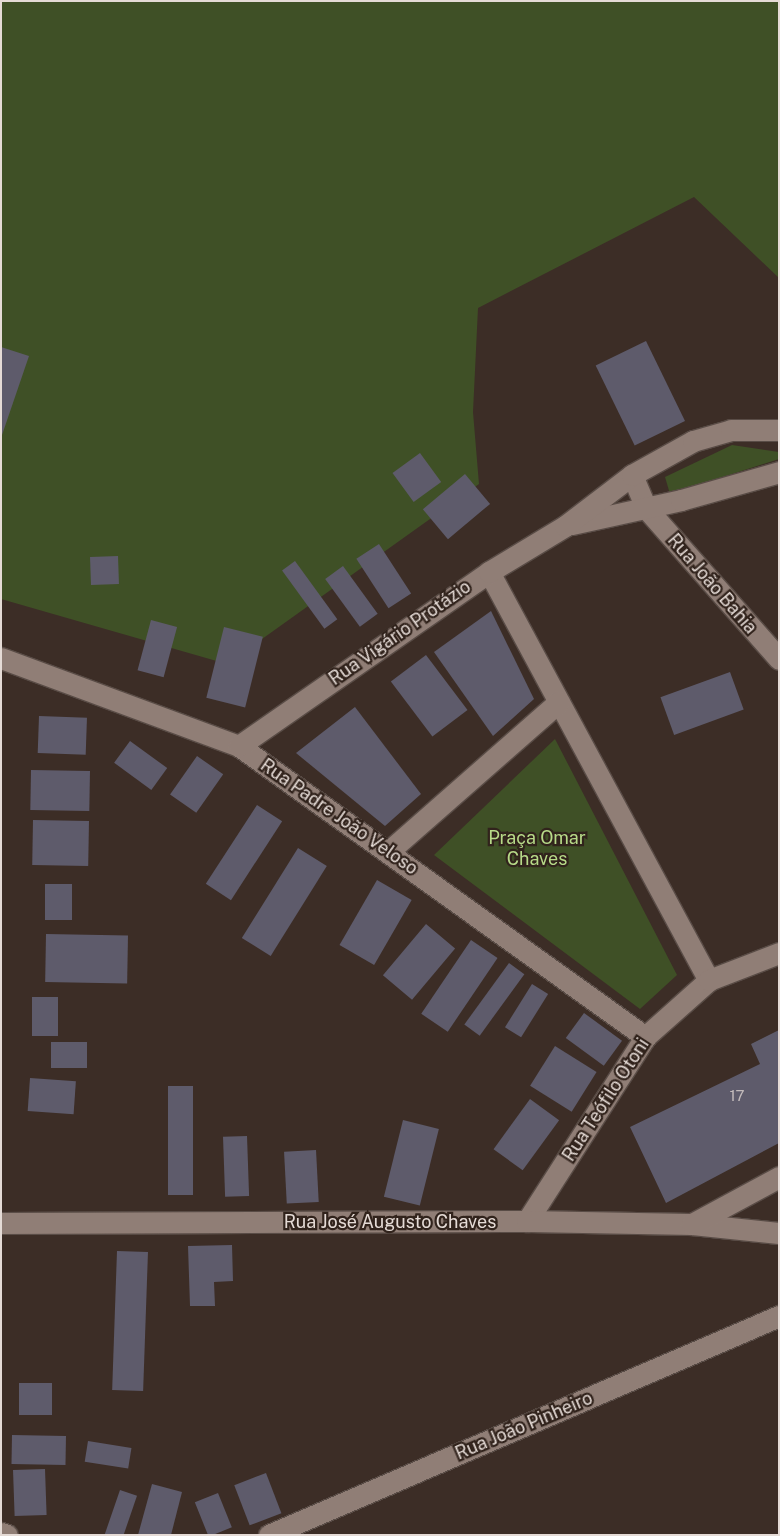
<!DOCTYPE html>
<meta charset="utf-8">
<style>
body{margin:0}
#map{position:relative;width:780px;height:1536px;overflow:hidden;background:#3c2d26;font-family:"Public Sans",sans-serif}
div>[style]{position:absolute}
.green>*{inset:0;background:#3f5026}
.building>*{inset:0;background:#5e5b6b;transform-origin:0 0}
.roads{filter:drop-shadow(1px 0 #594c46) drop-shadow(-1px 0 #594c46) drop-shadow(0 1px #594c46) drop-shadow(0 -1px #594c46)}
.minor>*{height:21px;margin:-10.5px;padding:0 10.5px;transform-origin:10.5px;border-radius:10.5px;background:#907e76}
span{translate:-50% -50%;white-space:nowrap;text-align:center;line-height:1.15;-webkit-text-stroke:4.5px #31231c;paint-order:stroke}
.number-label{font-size:15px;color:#c3bbbb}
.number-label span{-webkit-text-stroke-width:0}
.street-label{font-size:18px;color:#e5dbd6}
.park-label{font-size:18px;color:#b7da88}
.frame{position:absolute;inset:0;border:2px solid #e5dbd6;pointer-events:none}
</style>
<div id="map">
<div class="green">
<div style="clip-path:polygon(1px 1px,779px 1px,779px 278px,694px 197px,478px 308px,473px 412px,479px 484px,227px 664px,1px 599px)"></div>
<div style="clip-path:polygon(732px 445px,779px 452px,779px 459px,670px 494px,665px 477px)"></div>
<div style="clip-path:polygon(555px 739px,677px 975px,640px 1009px,434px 855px)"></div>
</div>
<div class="building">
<div style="left:646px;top:341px;width:89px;height:56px;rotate:64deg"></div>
<div style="clip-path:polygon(1px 347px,29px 356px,2px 435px,1px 435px)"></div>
<div style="left:420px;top:453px;width:36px;height:34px;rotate:54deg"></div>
<div style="left:465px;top:474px;width:39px;height:55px;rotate:50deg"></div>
<div style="left:379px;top:544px;width:59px;height:27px;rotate:57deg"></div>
<div style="left:118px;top:556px;width:28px;height:28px;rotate:88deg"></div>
<div style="left:295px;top:561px;width:72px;height:16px;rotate:54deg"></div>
<div style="left:343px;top:566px;width:59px;height:22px;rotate:54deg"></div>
<div style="clip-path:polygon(491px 611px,534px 699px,493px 736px,434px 652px)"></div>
<div style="left:151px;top:620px;width:27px;height:52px;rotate:15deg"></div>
<div style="left:224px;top:627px;width:40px;height:73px;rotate:14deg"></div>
<div style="left:426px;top:655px;width:69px;height:44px;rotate:53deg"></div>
<div style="left:730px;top:672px;width:40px;height:74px;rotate:70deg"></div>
<div style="clip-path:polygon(355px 707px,421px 794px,385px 826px,296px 753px)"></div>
<div style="left:39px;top:716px;width:48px;height:37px;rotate:2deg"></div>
<div style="left:130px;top:741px;width:46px;height:27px;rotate:36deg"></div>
<div style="left:197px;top:756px;width:32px;height:47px;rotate:35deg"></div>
<div style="left:31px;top:770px;width:59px;height:40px;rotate:1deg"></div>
<div style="left:257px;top:805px;width:30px;height:94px;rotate:33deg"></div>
<div style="left:33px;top:820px;width:56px;height:45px;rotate:1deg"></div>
<div style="left:298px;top:848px;width:34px;height:106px;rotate:32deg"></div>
<div style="left:377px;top:880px;width:40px;height:75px;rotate:30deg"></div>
<div style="left:72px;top:884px;width:36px;height:27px;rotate:90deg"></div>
<div style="left:426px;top:924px;width:38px;height:67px;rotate:40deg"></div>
<div style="left:46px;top:934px;width:82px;height:48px;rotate:1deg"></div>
<div style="left:471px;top:940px;width:32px;height:89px;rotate:34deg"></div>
<div style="left:509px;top:963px;width:19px;height:76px;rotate:36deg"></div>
<div style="left:532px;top:984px;width:19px;height:51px;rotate:32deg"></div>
<div style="left:32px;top:997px;width:26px;height:39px"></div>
<div style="left:584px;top:1013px;width:47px;height:31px;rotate:36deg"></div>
<div style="clip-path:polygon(779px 1030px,779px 1143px,666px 1203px,630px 1127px,760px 1064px,751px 1044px)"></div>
<div style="left:87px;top:1042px;width:26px;height:36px;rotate:90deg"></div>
<div style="left:555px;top:1046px;width:49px;height:47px;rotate:32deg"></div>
<div style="left:30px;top:1078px;width:46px;height:33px;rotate:4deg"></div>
<div style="left:168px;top:1086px;width:25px;height:109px"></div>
<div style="left:530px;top:1099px;width:36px;height:62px;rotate:36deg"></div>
<div style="left:403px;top:1120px;width:37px;height:79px;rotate:14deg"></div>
<div style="left:247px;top:1136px;width:60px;height:24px;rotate:88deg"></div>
<div style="left:316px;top:1150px;width:52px;height:32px;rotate:87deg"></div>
<div style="clip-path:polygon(232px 1245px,233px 1281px,214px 1282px,215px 1306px,190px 1306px,188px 1246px)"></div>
<div style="left:117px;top:1251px;width:31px;height:139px;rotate:2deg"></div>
<div style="left:19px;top:1383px;width:33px;height:32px"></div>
<div style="left:12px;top:1435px;width:54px;height:29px;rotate:1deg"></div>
<div style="left:88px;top:1441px;width:44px;height:21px;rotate:9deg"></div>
<div style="left:45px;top:1469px;width:46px;height:32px;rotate:88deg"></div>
<div style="left:266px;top:1473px;width:43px;height:34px;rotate:69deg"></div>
<div style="clip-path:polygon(152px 1484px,182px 1492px,171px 1535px,138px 1535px)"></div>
<div style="left:120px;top:1490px;width:18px;height:47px;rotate:19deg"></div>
<div style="left:218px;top:1493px;width:37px;height:25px;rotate:68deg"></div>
</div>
<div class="roads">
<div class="minor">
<div style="left:632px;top:475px;width:36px;rotate:67deg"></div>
<div style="left:646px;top:508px;width:201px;rotate:48.6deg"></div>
<div style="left:572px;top:524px;width:112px;rotate:-12.4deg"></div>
<div style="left:681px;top:500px;width:102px;rotate:-15.9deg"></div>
<div style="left:489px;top:572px;width:464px;rotate:61.7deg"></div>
<div style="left:1px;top:658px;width:254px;rotate:20.3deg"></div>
<div style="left:239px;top:746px;width:500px;rotate:35.6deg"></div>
<div style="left:239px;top:746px;width:305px;rotate:-34.8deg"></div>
<div style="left:489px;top:572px;width:89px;rotate:-31.2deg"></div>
<div style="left:565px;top:526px;width:84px;rotate:-37.3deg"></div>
<div style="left:632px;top:475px;width:70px;rotate:-29.1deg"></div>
<div style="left:693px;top:441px;width:40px;rotate:-16deg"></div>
<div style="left:731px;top:430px;width:48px"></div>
<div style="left:388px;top:852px;width:227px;rotate:-41.3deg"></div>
<div style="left:527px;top:1221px;width:219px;rotate:-57.3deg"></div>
<div style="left:645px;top:1037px;width:86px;rotate:-41.7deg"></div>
<div style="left:709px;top:980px;width:75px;rotate:-21.1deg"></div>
<div style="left:1px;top:1223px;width:526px;rotate:-0.22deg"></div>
<div style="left:527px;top:1221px;width:165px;rotate:1deg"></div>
<div style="left:692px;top:1224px;width:87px;rotate:5.9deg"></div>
<div style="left:692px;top:1224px;width:99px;rotate:-28.4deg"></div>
<div style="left:1px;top:1533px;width:6px;rotate:18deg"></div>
<div style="left:269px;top:1535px;width:555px;rotate:-23.24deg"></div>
</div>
</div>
<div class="number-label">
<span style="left:737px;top:1096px">17</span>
</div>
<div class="street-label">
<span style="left:712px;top:584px;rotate:49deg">Rua João Bahia</span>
<span style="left:400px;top:633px;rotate:-35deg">Rua Vigário Protázio</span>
<span style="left:339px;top:817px;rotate:35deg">Rua Padre João Veloso</span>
<span style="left:606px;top:1100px;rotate:-57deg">Rua Teófilo Otoni</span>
<span style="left:390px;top:1222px">Rua José Augusto Chaves</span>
<span style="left:524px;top:1426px;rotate:-23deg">Rua João Pinheiro</span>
</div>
<div class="park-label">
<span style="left:537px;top:849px">Praça Omar<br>Chaves</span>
</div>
<div class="frame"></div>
</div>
